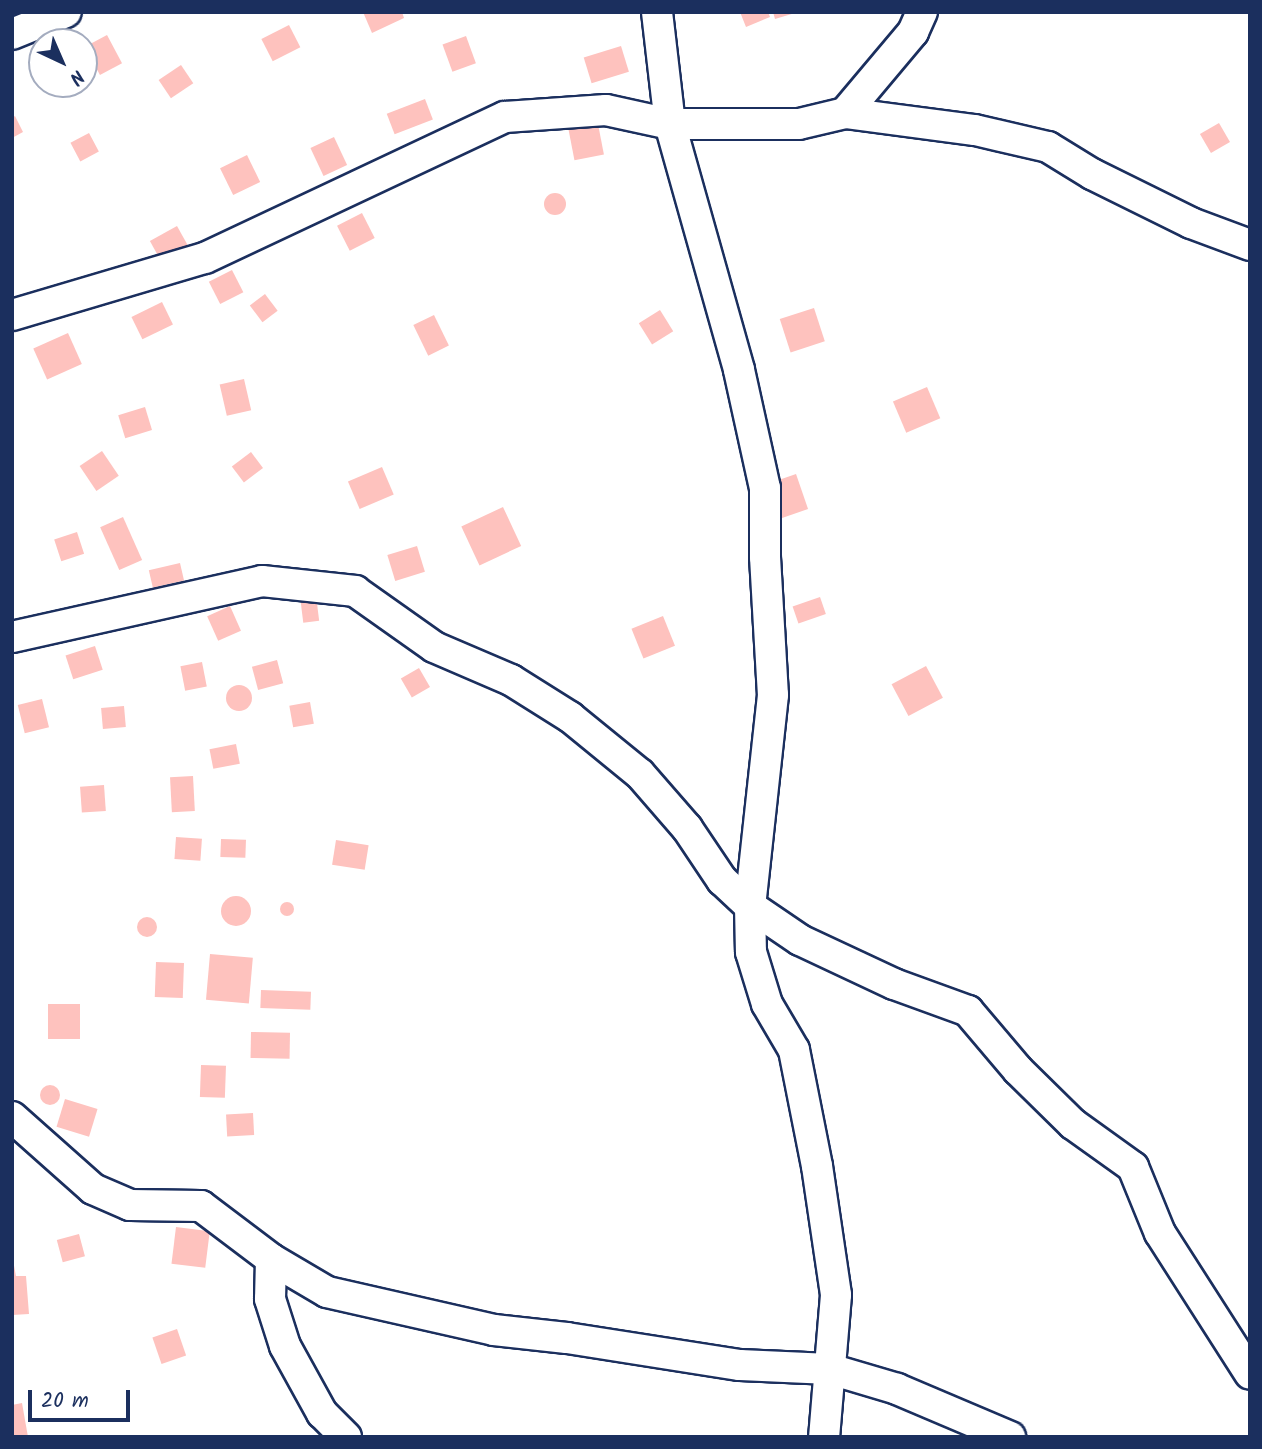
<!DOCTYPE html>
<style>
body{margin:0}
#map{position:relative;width:1262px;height:1449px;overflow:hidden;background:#fff;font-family:Kalam,sans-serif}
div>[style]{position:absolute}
.building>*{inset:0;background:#fec2be;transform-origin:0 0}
.round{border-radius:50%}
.roads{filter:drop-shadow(2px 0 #1b2f5e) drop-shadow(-2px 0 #1b2f5e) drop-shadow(0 2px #1b2f5e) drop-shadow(0 -2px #1b2f5e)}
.street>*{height:30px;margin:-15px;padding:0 15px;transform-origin:15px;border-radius:15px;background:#fff}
span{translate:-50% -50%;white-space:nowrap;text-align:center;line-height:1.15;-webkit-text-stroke:5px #fff;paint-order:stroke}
.frame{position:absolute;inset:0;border:14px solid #1b2f5e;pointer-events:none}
.north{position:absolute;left:28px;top:28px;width:70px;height:70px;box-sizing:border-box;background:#fff;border:2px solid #a4acbf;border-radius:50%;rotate:136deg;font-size:19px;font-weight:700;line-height:28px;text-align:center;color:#1b2f5e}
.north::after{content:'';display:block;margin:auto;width:24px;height:32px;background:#1b2f5e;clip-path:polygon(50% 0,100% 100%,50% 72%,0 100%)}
.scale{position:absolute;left:28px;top:1390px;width:102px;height:32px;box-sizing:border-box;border:4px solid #1b2f5e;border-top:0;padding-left:9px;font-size:21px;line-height:24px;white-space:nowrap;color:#1b2f5e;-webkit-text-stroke:5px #fff;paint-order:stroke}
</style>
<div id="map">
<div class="building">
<div style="clip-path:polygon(363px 12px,402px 12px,404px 18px,372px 33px)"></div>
<div style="clip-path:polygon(740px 12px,768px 12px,770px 17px,746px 27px)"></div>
<div style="clip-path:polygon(773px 12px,795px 12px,795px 13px,775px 19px)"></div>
<div style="left:289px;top:25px;width:25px;height:31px;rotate:63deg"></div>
<div style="left:107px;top:35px;width:32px;height:25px;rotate:62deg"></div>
<div style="left:466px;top:36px;width:29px;height:25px;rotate:70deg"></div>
<div style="left:621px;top:46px;width:27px;height:39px;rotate:73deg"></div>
<div style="left:181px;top:65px;width:22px;height:27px;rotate:56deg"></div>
<div style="left:425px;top:99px;width:22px;height:41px;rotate:69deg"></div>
<div style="clip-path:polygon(15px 116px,23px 132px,12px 138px,12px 118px)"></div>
<div style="left:1219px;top:123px;width:22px;height:22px;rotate:60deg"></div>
<div style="left:598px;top:124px;width:31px;height:30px;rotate:79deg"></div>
<div style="left:89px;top:133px;width:21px;height:21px;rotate:62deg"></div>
<div style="left:334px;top:137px;width:31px;height:26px;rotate:65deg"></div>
<div style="left:247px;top:155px;width:30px;height:30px;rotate:64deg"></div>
<div class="round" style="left:544px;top:193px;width:22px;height:22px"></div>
<div style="left:362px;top:213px;width:28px;height:28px;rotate:63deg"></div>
<div style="left:177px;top:226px;width:23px;height:31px;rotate:61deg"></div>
<div style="left:232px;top:270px;width:25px;height:26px;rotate:63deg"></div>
<div style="left:265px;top:294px;width:21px;height:19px;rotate:53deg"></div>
<div style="left:162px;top:302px;width:25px;height:34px;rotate:64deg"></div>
<div style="left:814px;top:308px;width:35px;height:36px;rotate:72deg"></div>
<div style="left:660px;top:310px;width:25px;height:25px;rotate:58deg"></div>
<div style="left:434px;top:315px;width:34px;height:23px;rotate:64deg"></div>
<div style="left:68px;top:333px;width:34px;height:38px;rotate:66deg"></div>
<div style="left:244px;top:379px;width:32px;height:25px;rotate:77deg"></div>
<div style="left:927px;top:387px;width:34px;height:37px;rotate:67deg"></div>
<div style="left:145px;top:407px;width:24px;height:28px;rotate:73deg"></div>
<div style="left:102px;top:451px;width:30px;height:27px;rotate:56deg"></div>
<div style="left:251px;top:452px;width:20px;height:24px;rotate:53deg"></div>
<div style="left:382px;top:467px;width:30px;height:37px;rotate:67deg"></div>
<div style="left:796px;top:474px;width:37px;height:29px;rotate:71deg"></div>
<div style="left:503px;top:507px;width:43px;height:46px;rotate:65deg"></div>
<div style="left:123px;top:517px;width:47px;height:25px;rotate:66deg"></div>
<div style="left:77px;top:532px;width:23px;height:24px;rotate:72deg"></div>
<div style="left:417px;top:546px;width:27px;height:31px;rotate:73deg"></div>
<div style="left:180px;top:563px;width:18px;height:32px;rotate:77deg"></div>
<div style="left:316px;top:595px;width:26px;height:16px;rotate:83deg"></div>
<div style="left:820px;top:597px;width:18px;height:29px;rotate:71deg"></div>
<div style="left:230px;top:606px;width:27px;height:25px;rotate:66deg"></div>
<div style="left:663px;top:616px;width:32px;height:34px;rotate:68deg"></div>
<div style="left:95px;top:646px;width:25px;height:31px;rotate:72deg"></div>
<div style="left:277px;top:660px;width:24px;height:26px;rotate:75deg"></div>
<div style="left:202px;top:662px;width:25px;height:22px;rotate:79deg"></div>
<div style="left:926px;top:666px;width:36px;height:39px;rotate:62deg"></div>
<div style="left:419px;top:668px;width:22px;height:21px;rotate:60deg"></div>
<div class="round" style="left:226px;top:685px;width:26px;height:26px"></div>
<div style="left:42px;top:699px;width:29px;height:25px;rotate:76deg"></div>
<div style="left:310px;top:702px;width:22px;height:21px;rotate:80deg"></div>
<div style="left:124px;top:706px;width:21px;height:23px;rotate:85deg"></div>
<div style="left:236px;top:744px;width:20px;height:27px;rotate:79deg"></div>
<div style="left:193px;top:776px;width:35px;height:23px;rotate:87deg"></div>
<div style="left:104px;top:785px;width:26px;height:24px;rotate:86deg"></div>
<div style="left:176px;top:837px;width:26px;height:22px;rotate:4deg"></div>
<div style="left:221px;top:839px;width:25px;height:18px;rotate:2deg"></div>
<div style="left:336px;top:840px;width:33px;height:25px;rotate:9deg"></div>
<div class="round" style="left:221px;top:896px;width:30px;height:30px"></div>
<div class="round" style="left:280px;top:902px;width:14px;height:14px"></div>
<div class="round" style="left:137px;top:917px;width:20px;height:20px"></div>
<div style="left:210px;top:954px;width:43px;height:46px;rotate:5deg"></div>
<div style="left:156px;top:962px;width:28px;height:35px;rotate:2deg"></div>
<div style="left:261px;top:990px;width:50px;height:18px;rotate:2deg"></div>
<div style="left:48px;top:1004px;width:32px;height:35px"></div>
<div style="left:251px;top:1032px;width:39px;height:26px;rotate:1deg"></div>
<div style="left:201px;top:1065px;width:25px;height:32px;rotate:2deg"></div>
<div class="round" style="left:40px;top:1085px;width:20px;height:20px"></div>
<div style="left:65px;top:1099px;width:34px;height:29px;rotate:17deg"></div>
<div style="left:253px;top:1113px;width:22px;height:27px;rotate:87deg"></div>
<div style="left:176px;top:1227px;width:34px;height:37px;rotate:7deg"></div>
<div style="left:79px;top:1234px;width:23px;height:23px;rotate:75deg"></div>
<div style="clip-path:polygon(12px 1255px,16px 1276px,26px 1276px,29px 1314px,12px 1315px)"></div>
<div style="left:177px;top:1329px;width:28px;height:26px;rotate:71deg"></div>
<div style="clip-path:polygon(22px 1403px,28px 1437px,12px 1437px,12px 1405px)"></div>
</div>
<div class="roads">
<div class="street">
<div style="left:657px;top:12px;width:113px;rotate:83.4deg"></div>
<div style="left:670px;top:124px;width:255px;rotate:74.3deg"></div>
<div style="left:739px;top:370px;width:121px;rotate:77.6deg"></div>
<div style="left:765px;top:488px;width:69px;rotate:90deg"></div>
<div style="left:765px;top:557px;width:138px;rotate:86.7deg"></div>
<div style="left:773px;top:695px;width:212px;rotate:96.2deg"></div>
<div style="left:750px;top:906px;width:46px;rotate:88.8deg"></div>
<div style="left:751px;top:952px;width:54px;rotate:72.9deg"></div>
<div style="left:767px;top:1004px;width:53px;rotate:59.6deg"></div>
<div style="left:794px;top:1050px;width:118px;rotate:78.8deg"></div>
<div style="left:817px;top:1166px;width:130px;rotate:81.6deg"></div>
<div style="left:836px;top:1295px;width:143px;rotate:94.8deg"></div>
<div style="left:12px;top:34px;width:58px;rotate:-22.2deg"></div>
<div style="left:845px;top:113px;width:106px;rotate:-50deg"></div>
<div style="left:913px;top:32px;width:22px;rotate:-66deg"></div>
<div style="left:12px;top:315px;width:201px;rotate:-16.5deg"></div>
<div style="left:205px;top:258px;width:331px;rotate:-25.2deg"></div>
<div style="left:505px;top:117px;width:101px;rotate:-4deg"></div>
<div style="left:606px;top:110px;width:66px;rotate:12.3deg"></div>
<div style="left:670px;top:124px;width:129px"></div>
<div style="left:799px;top:124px;width:47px;rotate:-13.4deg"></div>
<div style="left:845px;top:113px;width:131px;rotate:7.5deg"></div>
<div style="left:975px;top:130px;width:75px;rotate:13.1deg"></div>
<div style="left:1048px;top:147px;width:52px;rotate:31.5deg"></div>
<div style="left:1092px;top:174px;width:110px;rotate:26.3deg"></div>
<div style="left:1191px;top:223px;width:63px;rotate:20.4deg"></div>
<div style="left:12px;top:637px;width:256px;rotate:-12.6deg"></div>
<div style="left:262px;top:581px;width:94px;rotate:6.1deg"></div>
<div style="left:355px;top:591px;width:97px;rotate:35.3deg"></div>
<div style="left:434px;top:647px;width:84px;rotate:23.2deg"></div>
<div style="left:511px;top:680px;width:70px;rotate:32.1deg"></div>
<div style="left:570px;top:717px;width:90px;rotate:39.2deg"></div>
<div style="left:640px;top:774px;width:72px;rotate:49deg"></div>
<div style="left:687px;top:828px;width:63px;rotate:56.1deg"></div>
<div style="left:722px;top:880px;width:38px;rotate:43deg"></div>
<div style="left:750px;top:906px;width:60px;rotate:34.2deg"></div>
<div style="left:800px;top:940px;width:104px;rotate:25.1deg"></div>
<div style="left:894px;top:984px;width:79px;rotate:20deg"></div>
<div style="left:968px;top:1011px;width:77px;rotate:49.7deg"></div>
<div style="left:1018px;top:1070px;width:77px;rotate:44.5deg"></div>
<div style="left:1073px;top:1124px;width:74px;rotate:35.6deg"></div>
<div style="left:1133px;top:1167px;width:71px;rotate:67.8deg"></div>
<div style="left:1160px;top:1233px;width:167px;rotate:57.4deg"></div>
<div style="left:12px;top:1117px;width:108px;rotate:41.6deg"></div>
<div style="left:93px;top:1189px;width:40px;rotate:23.4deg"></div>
<div style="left:130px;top:1205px;width:71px;rotate:0.8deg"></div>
<div style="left:201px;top:1206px;width:88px;rotate:37.1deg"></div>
<div style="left:271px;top:1259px;width:40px;rotate:91.4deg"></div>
<div style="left:270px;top:1299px;width:49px;rotate:72.3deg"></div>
<div style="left:285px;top:1346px;width:77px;rotate:61.1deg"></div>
<div style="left:322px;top:1413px;width:34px;rotate:45deg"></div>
<div style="left:271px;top:1259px;width:65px;rotate:30.5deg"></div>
<div style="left:327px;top:1292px;width:171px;rotate:12.8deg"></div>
<div style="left:494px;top:1330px;width:73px;rotate:6.3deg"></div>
<div style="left:567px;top:1338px;width:175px;rotate:8.9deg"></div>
<div style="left:740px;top:1365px;width:90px;rotate:2.5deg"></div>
<div style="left:830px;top:1369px;width:70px;rotate:16.6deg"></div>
<div style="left:897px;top:1389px;width:123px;rotate:23deg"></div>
</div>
</div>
<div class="frame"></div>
<div class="north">N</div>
<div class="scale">20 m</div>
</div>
